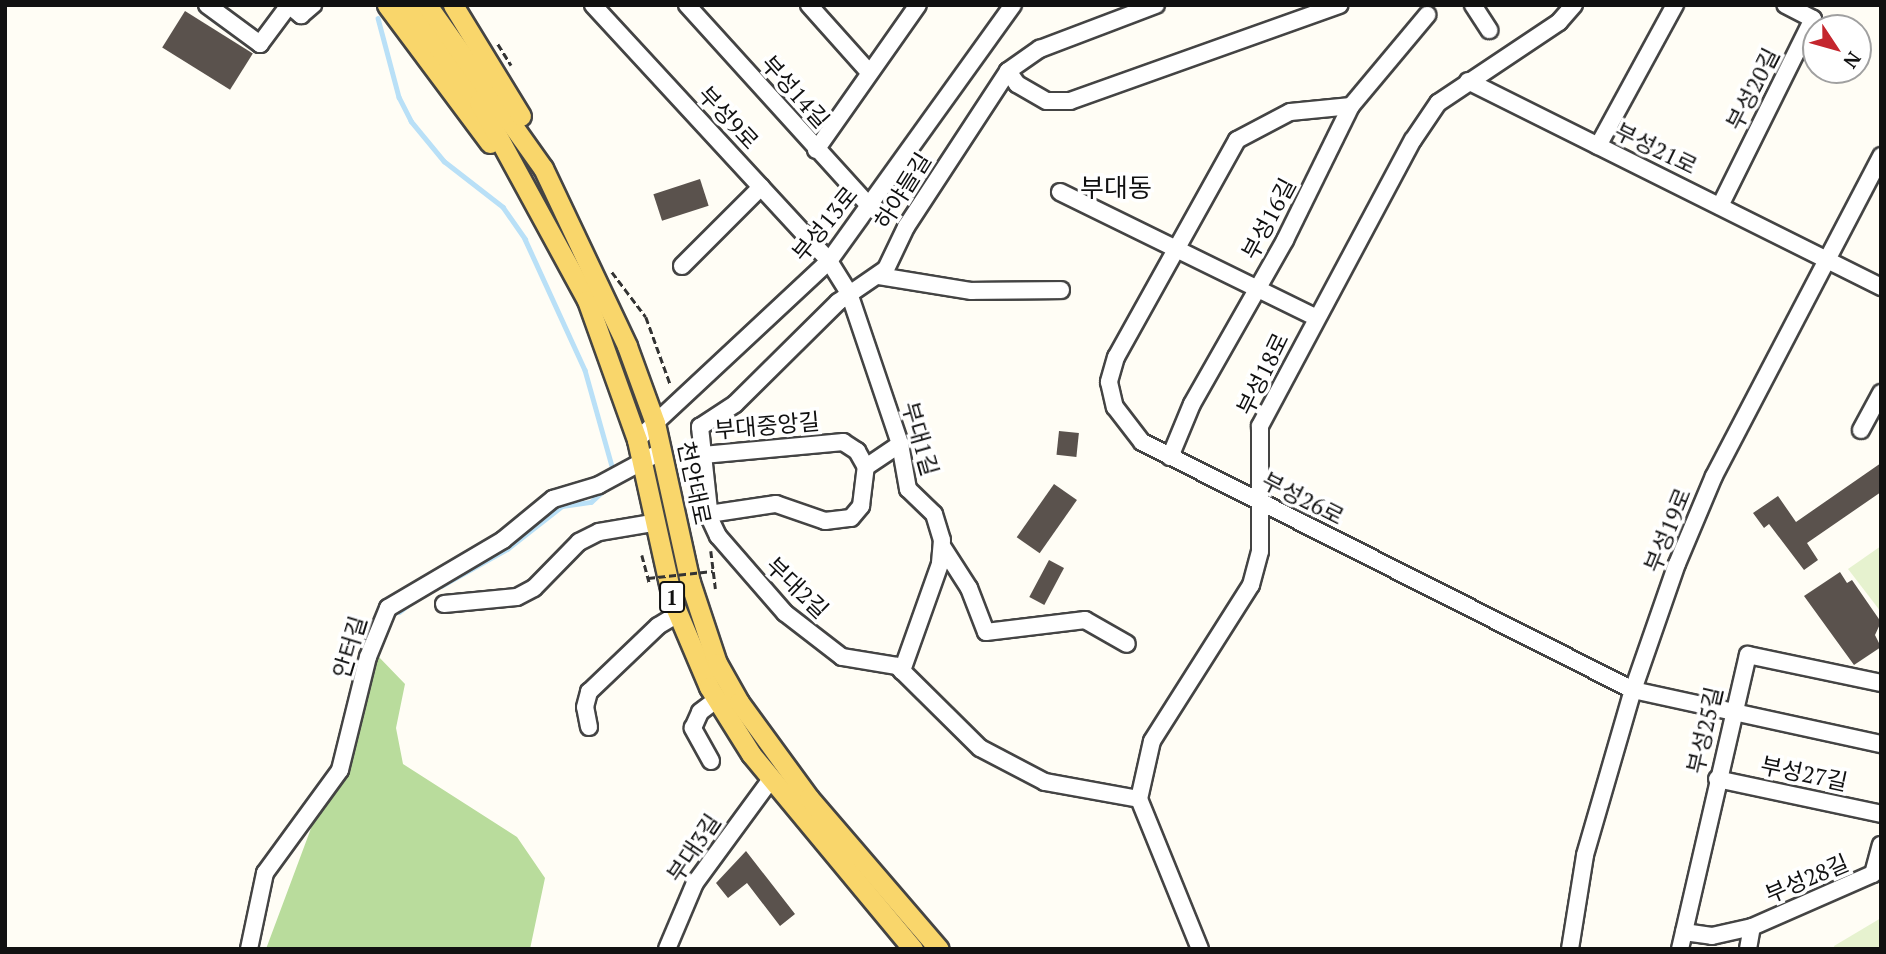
<!DOCTYPE html>
<meta charset="utf-8">
<style>
body{margin:0}
#map{position:relative;width:1886px;height:954px;overflow:hidden;background:#fffdf5;font-family:"PT Serif","Noto Sans KR",serif}
div>[style]{position:absolute}
.forest>*{inset:0;background:#b9dc9c}
.pitch>*{inset:0;background:#e6f2cf}
.stream>*{height:4.5px;margin:-2.25px;padding:0 2.25px;transform-origin:2.25px;border-radius:2.25px;background:#b9e0f7}
.building>*{inset:0;background:#5a524d;transform-origin:0 0}
.path>*{height:2.5px;margin-top:-1.25px;transform-origin:0;background:repeating-linear-gradient(90deg,#333 0 7px,transparent 0 10.5px)}
.roads{filter:drop-shadow(2px 0 #444) drop-shadow(-2px 0 #444) drop-shadow(0 2px #444) drop-shadow(0 -2px #444)}
.minor>*{height:16px;margin:-8px;padding:0 8px;transform-origin:8px;border-radius:8px;background:#fff}
.major>*{height:19px;margin:-9.5px;padding:0 9.5px;transform-origin:9.5px;border-radius:9.5px;background:#f9d66b}
.path-bridge>*{height:2.5px;margin-top:-1.25px;transform-origin:0;background:repeating-linear-gradient(90deg,#333 0 7px,transparent 0 10.5px)}
span{translate:-50% -50%;white-space:nowrap;text-align:center;line-height:1.15;-webkit-text-stroke:7px #fff;paint-order:stroke}
.shield-label span{padding:2px 5px;background:#fff;border:2px solid;border-radius:5px;-webkit-text-stroke-width:0}
.shield-label{font-size:21px;color:#111;font-weight:700}
.street-label{font-size:23px;color:#111}
.quarter-label{font-size:26px;color:#111}
.frame{position:absolute;inset:0;border:7px solid #111;pointer-events:none}
.north{position:absolute;left:1802px;top:14px;width:70px;height:70px;box-sizing:border-box;background:#fff;border:2px solid #a0a0a0;border-radius:50%;rotate:126deg;font-size:19px;font-weight:700;line-height:28px;text-align:center;color:#111}
.north::after{content:'';display:block;margin:auto;width:24px;height:32px;background:#c4262e;clip-path:polygon(50% 0,100% 100%,50% 72%,0 100%)}
</style>
<div id="map">
<div class="forest">
<div style="clip-path:polygon(376px 654px,405px 684px,396px 728px,403px 764px,517px 837px,545px 878px,530px 949px,266px 949px)"></div>
</div>
<div class="pitch">
<div style="clip-path:polygon(1881px 546px,1881px 612px,1848px 569px)"></div>
<div style="clip-path:polygon(1881px 918px,1881px 949px,1835px 949px,1834px 946px)"></div>
</div>
<div class="stream">
<div style="left:378px;top:18px;width:82px;rotate:75.1deg"></div>
<div style="left:399px;top:97px;width:27px;rotate:63deg"></div>
<div style="left:411px;top:121px;width:52px;rotate:50.5deg"></div>
<div style="left:444px;top:161px;width:75px;rotate:37.9deg"></div>
<div style="left:503px;top:207px;width:39px;rotate:55deg"></div>
<div style="left:525px;top:239px;width:144px;rotate:65.4deg"></div>
<div style="left:585px;top:370px;width:107px;rotate:74.3deg"></div>
<div style="left:441px;top:586px;width:76px;rotate:-29.3deg"></div>
<div style="left:507px;top:549px;width:70px;rotate:-38deg"></div>
<div style="left:562px;top:506px;width:29px;rotate:-8deg"></div>
<div style="left:591px;top:502px;width:22px;rotate:-43deg"></div>
<div style="left:399px;top:612px;width:16px;rotate:-38deg"></div>
</div>
<div class="building">
<div style="left:185px;top:11px;width:80px;height:43px;rotate:32deg"></div>
<div style="left:700px;top:179px;width:28px;height:49px;rotate:72deg"></div>
<div style="left:1059px;top:431px;width:20px;height:24px;rotate:6deg"></div>
<div style="clip-path:polygon(1881px 463px,1881px 492px,1807px 543px,1818px 560px,1804px 570px,1769px 524px,1764px 528px,1753px 513px,1778px 496px,1796px 522px)"></div>
<div style="left:1054px;top:484px;width:28px;height:65px;rotate:35deg"></div>
<div style="left:1049px;top:560px;width:17px;height:42px;rotate:28deg"></div>
<div style="clip-path:polygon(1840px 572px,1847px 583px,1852px 580px,1881px 622px,1875px 635px,1881px 647px,1854px 665px,1804px 596px)"></div>
<div style="clip-path:polygon(746px 851px,795px 914px,780px 926px,747px 883px,728px 898px,716px 883px)"></div>
</div>
<div class="path">
<div style="left:498px;top:44px;width:25px;rotate:58deg"></div>
<div style="left:612px;top:272px;width:56px;rotate:52.9deg"></div>
<div style="left:646px;top:317px;width:73px;rotate:70.1deg"></div>
<div style="left:711px;top:551px;width:38px;rotate:83deg"></div>
<div style="left:642px;top:555px;width:30px;rotate:75deg"></div>
</div>
<div class="roads">
<div class="minor">
<div style="left:207px;top:5px;width:66px;rotate:36.3deg"></div>
<div style="left:260px;top:44px;width:49px;rotate:-53.4deg"></div>
<div style="left:289px;top:5px;width:16px;rotate:40deg"></div>
<div style="left:301px;top:15px;width:16px;rotate:-40deg"></div>
<div style="left:593px;top:5px;width:348px;rotate:47.3deg"></div>
<div style="left:829px;top:261px;width:38px;rotate:58deg"></div>
<div style="left:849px;top:293px;width:159px;rotate:71.3deg"></div>
<div style="left:900px;top:444px;width:46px;rotate:79.9deg"></div>
<div style="left:908px;top:489px;width:36px;rotate:44deg"></div>
<div style="left:934px;top:514px;width:27px;rotate:73deg"></div>
<div style="left:942px;top:540px;width:24px;rotate:95deg"></div>
<div style="left:940px;top:564px;width:114px;rotate:109.6deg"></div>
<div style="left:687px;top:5px;width:273px;rotate:47.8deg"></div>
<div style="left:809px;top:5px;width:90px;rotate:48.2deg"></div>
<div style="left:1473px;top:5px;width:30px;rotate:57deg"></div>
<div style="left:1008px;top:71px;width:16px;rotate:55deg"></div>
<div style="left:1017px;top:84px;width:34px;rotate:30deg"></div>
<div style="left:1047px;top:101px;width:23px"></div>
<div style="left:1070px;top:101px;width:286px;rotate:-19.6deg"></div>
<div style="left:1468px;top:81px;width:462px;rotate:26.5deg"></div>
<div style="left:1351px;top:106px;width:61px;rotate:174.4deg"></div>
<div style="left:1290px;top:112px;width:60px;rotate:152.2deg"></div>
<div style="left:1237px;top:140px;width:248px;rotate:119.1deg"></div>
<div style="left:1116px;top:357px;width:26px;rotate:106deg"></div>
<div style="left:1109px;top:382px;width:26px;rotate:77deg"></div>
<div style="left:1115px;top:407px;width:44px;rotate:52.4deg"></div>
<div style="left:1142px;top:442px;width:550px;rotate:26.8deg"></div>
<div style="left:1633px;top:690px;width:254px;rotate:12.3deg"></div>
<div style="left:1598px;top:146px;width:161px;rotate:-61.4deg"></div>
<div style="left:816px;top:150px;width:177px;rotate:-54.9deg"></div>
<div style="left:1060px;top:192px;width:286px;rotate:26.1deg"></div>
<div style="left:1720px;top:206px;width:209px;rotate:-63.6deg"></div>
<div style="left:1813px;top:19px;width:31px;rotate:-153deg"></div>
<div style="left:682px;top:266px;width:112px;rotate:-45deg"></div>
<div style="left:879px;top:276px;width:94px;rotate:9.2deg"></div>
<div style="left:972px;top:291px;width:89px;rotate:-0.6deg"></div>
<div style="left:1861px;top:430px;width:42px;rotate:-61.6deg"></div>
<div style="left:637px;top:440px;width:262px;rotate:-43deg"></div>
<div style="left:829px;top:261px;width:315px;rotate:-54.3deg"></div>
<div style="left:703px;top:455px;width:141px;rotate:-5.3deg"></div>
<div style="left:843px;top:442px;width:17px;rotate:33deg"></div>
<div style="left:857px;top:451px;width:18px;rotate:61deg"></div>
<div style="left:866px;top:467px;width:41px;rotate:-34.1deg"></div>
<div style="left:1170px;top:457px;width:57px;rotate:-67.5deg"></div>
<div style="left:1192px;top:404px;width:189px;rotate:-60.4deg"></div>
<div style="left:1285px;top:240px;width:149px;rotate:-63.8deg"></div>
<div style="left:1351px;top:106px;width:119px;rotate:-50.1deg"></div>
<div style="left:709px;top:514px;width:68px;rotate:-8.5deg"></div>
<div style="left:776px;top:504px;width:52px;rotate:19.1deg"></div>
<div style="left:825px;top:521px;width:26px;rotate:-7deg"></div>
<div style="left:851px;top:518px;width:16px;rotate:-50deg"></div>
<div style="left:861px;top:506px;width:39px;rotate:-83deg"></div>
<div style="left:942px;top:546px;width:50px;rotate:57.3deg"></div>
<div style="left:969px;top:588px;width:47px;rotate:68.9deg"></div>
<div style="left:986px;top:632px;width:100px;rotate:-6.9deg"></div>
<div style="left:1085px;top:620px;width:48px;rotate:29.7deg"></div>
<div style="left:444px;top:604px;width:73px;rotate:-5.5deg"></div>
<div style="left:517px;top:597px;width:19px;rotate:-28deg"></div>
<div style="left:534px;top:588px;width:64px;rotate:-45.6deg"></div>
<div style="left:579px;top:542px;width:22px;rotate:-27deg"></div>
<div style="left:599px;top:532px;width:54px;rotate:-9.6deg"></div>
<div style="left:589px;top:727px;width:20px;rotate:-101deg"></div>
<div style="left:585px;top:707px;width:16px;rotate:-75deg"></div>
<div style="left:589px;top:692px;width:95px;rotate:-43.7deg"></div>
<div style="left:658px;top:626px;width:23px;rotate:-31deg"></div>
<div style="left:711px;top:761px;width:38px;rotate:-119deg"></div>
<div style="left:693px;top:728px;width:17px;rotate:-66deg"></div>
<div style="left:700px;top:712px;width:21px;rotate:-37deg"></div>
<div style="left:1717px;top:779px;width:168px;rotate:12deg"></div>
<div style="left:1139px;top:799px;width:96px;rotate:-169.7deg"></div>
<div style="left:1045px;top:782px;width:73px;rotate:-152.4deg"></div>
<div style="left:980px;top:748px;width:117px;rotate:-135.3deg"></div>
<div style="left:897px;top:666px;width:56px;rotate:-170.7deg"></div>
<div style="left:842px;top:657px;width:72px;rotate:-142.3deg"></div>
<div style="left:785px;top:613px;width:102px;rotate:-131deg"></div>
<div style="left:718px;top:536px;width:19px;rotate:-115deg"></div>
<div style="left:710px;top:519px;width:93px;rotate:-96.2deg"></div>
<div style="left:700px;top:427px;width:42px;rotate:-33.3deg"></div>
<div style="left:735px;top:404px;width:145px;rotate:-44.7deg"></div>
<div style="left:838px;top:302px;width:58px;rotate:-34.5deg"></div>
<div style="left:886px;top:269px;width:47px;rotate:-64.5deg"></div>
<div style="left:906px;top:227px;width:186px;rotate:-56.8deg"></div>
<div style="left:1008px;top:71px;width:39px;rotate:-35deg"></div>
<div style="left:1040px;top:49px;width:124px;rotate:-20.8deg"></div>
<div style="left:1684px;top:932px;width:28px;rotate:8deg"></div>
<div style="left:1712px;top:936px;width:41px;rotate:-12.7deg"></div>
<div style="left:249px;top:949px;width:78px;rotate:-78.1deg"></div>
<div style="left:265px;top:873px;width:127px;rotate:-53.9deg"></div>
<div style="left:340px;top:770px;width:116px;rotate:-76.1deg"></div>
<div style="left:368px;top:657px;width:53px;rotate:-67.8deg"></div>
<div style="left:388px;top:608px;width:134px;rotate:-30.6deg"></div>
<div style="left:503px;top:540px;width:65px;rotate:-39.4deg"></div>
<div style="left:553px;top:499px;width:48px;rotate:-16.9deg"></div>
<div style="left:599px;top:485px;width:72px;rotate:-28.4deg"></div>
<div style="left:667px;top:949px;width:72px;rotate:-67deg"></div>
<div style="left:695px;top:883px;width:129px;rotate:-53.8deg"></div>
<div style="left:1200px;top:949px;width:162px;rotate:-112.1deg"></div>
<div style="left:1139px;top:799px;width:59px;rotate:-77.4deg"></div>
<div style="left:1152px;top:741px;width:185px;rotate:-57.6deg"></div>
<div style="left:1251px;top:585px;width:35px;rotate:-75deg"></div>
<div style="left:1260px;top:551px;width:125px;rotate:-90deg"></div>
<div style="left:1260px;top:426px;width:324px;rotate:-61.9deg"></div>
<div style="left:1413px;top:140px;width:45px;rotate:-56deg"></div>
<div style="left:1438px;top:103px;width:146px;rotate:-33.8deg"></div>
<div style="left:1559px;top:22px;width:23px;rotate:-49deg"></div>
<div style="left:1570px;top:949px;width:95px;rotate:-80.9deg"></div>
<div style="left:1585px;top:855px;width:172px;rotate:-73.8deg"></div>
<div style="left:1633px;top:690px;width:133px;rotate:-70.8deg"></div>
<div style="left:1677px;top:564px;width:95px;rotate:-67.2deg"></div>
<div style="left:1714px;top:476px;width:361px;rotate:-62.4deg"></div>
<div style="left:1680px;top:949px;width:302px;rotate:-77deg"></div>
<div style="left:1748px;top:655px;width:136px;rotate:11.9deg"></div>
<div style="left:1748px;top:949px;width:22px;rotate:-80deg"></div>
<div style="left:1752px;top:927px;width:132px;rotate:-23.7deg"></div>
<div style="left:1873px;top:874px;width:30px;rotate:-75deg"></div>
</div>
<div class="major">
<div style="left:387px;top:5px;width:172px;rotate:53.3deg"></div>
<div style="left:407px;top:5px;width:121px;rotate:53.4deg"></div>
<div style="left:479px;top:102px;width:226px;rotate:61.4deg"></div>
<div style="left:587px;top:300px;width:149px;rotate:70.3deg"></div>
<div style="left:637px;top:440px;width:166px;rotate:77.5deg"></div>
<div style="left:673px;top:602px;width:92px;rotate:67deg"></div>
<div style="left:709px;top:687px;width:79px;rotate:57.9deg"></div>
<div style="left:751px;top:754px;width:254px;rotate:50.3deg"></div>
<div style="left:427px;top:5px;width:200px;rotate:54.6deg"></div>
<div style="left:543px;top:168px;width:197px;rotate:64.7deg"></div>
<div style="left:627px;top:346px;width:82px;rotate:70deg"></div>
<div style="left:655px;top:423px;width:163px;rotate:77.6deg"></div>
<div style="left:690px;top:582px;width:85px;rotate:71.6deg"></div>
<div style="left:717px;top:663px;width:45px;rotate:60.6deg"></div>
<div style="left:739px;top:702px;width:119px;rotate:53.9deg"></div>
<div style="left:809px;top:798px;width:199px;rotate:49.3deg"></div>
<div style="left:453px;top:5px;width:130px;rotate:58.5deg"></div>
</div>
</div>
<div class="path-bridge">
<div style="left:648px;top:578px;width:65px;rotate:-6.1deg"></div>
</div>
<div class="shield-label">
<span style="left:672px;top:597px">1</span>
</div>
<div class="street-label">
<span style="left:1753px;top:89px;rotate:-63deg">부성20길</span>
<span style="left:795px;top:92px;rotate:48deg">부성14길</span>
<span style="left:728px;top:118px;rotate:47deg">부성9로</span>
<span style="left:1656px;top:149px;rotate:26deg">부성21로</span>
<span style="left:903px;top:191px;rotate:-58deg">하야들길</span>
<span style="left:1269px;top:219px;rotate:-62deg">부성16길</span>
<span style="left:825px;top:224px;rotate:-51deg">부성13로</span>
<span style="left:1263px;top:374px;rotate:-64deg">부성18로</span>
<span style="left:767px;top:426px;rotate:-5deg">부대중앙길</span>
<span style="left:920px;top:439px;rotate:74deg">부대1길</span>
<span style="left:694px;top:483px;rotate:78deg">천안대로</span>
<span style="left:1303px;top:499px;rotate:27deg">부성26로</span>
<span style="left:1668px;top:530px;rotate:-68deg">부성19로</span>
<span style="left:797px;top:588px;rotate:44deg">부대2길</span>
<span style="left:350px;top:647px;rotate:-73deg">안터길</span>
<span style="left:1705px;top:730px;rotate:-77deg">부성25길</span>
<span style="left:1804px;top:774px;rotate:12deg">부성27길</span>
<span style="left:694px;top:848px;rotate:-56deg">부대3길</span>
<span style="left:1807px;top:879px;rotate:-23deg">부성28길</span>
</div>
<div class="quarter-label">
<span style="left:1116px;top:188px">부대동</span>
</div>
<div class="frame"></div>
<div class="north">N</div>
</div>
